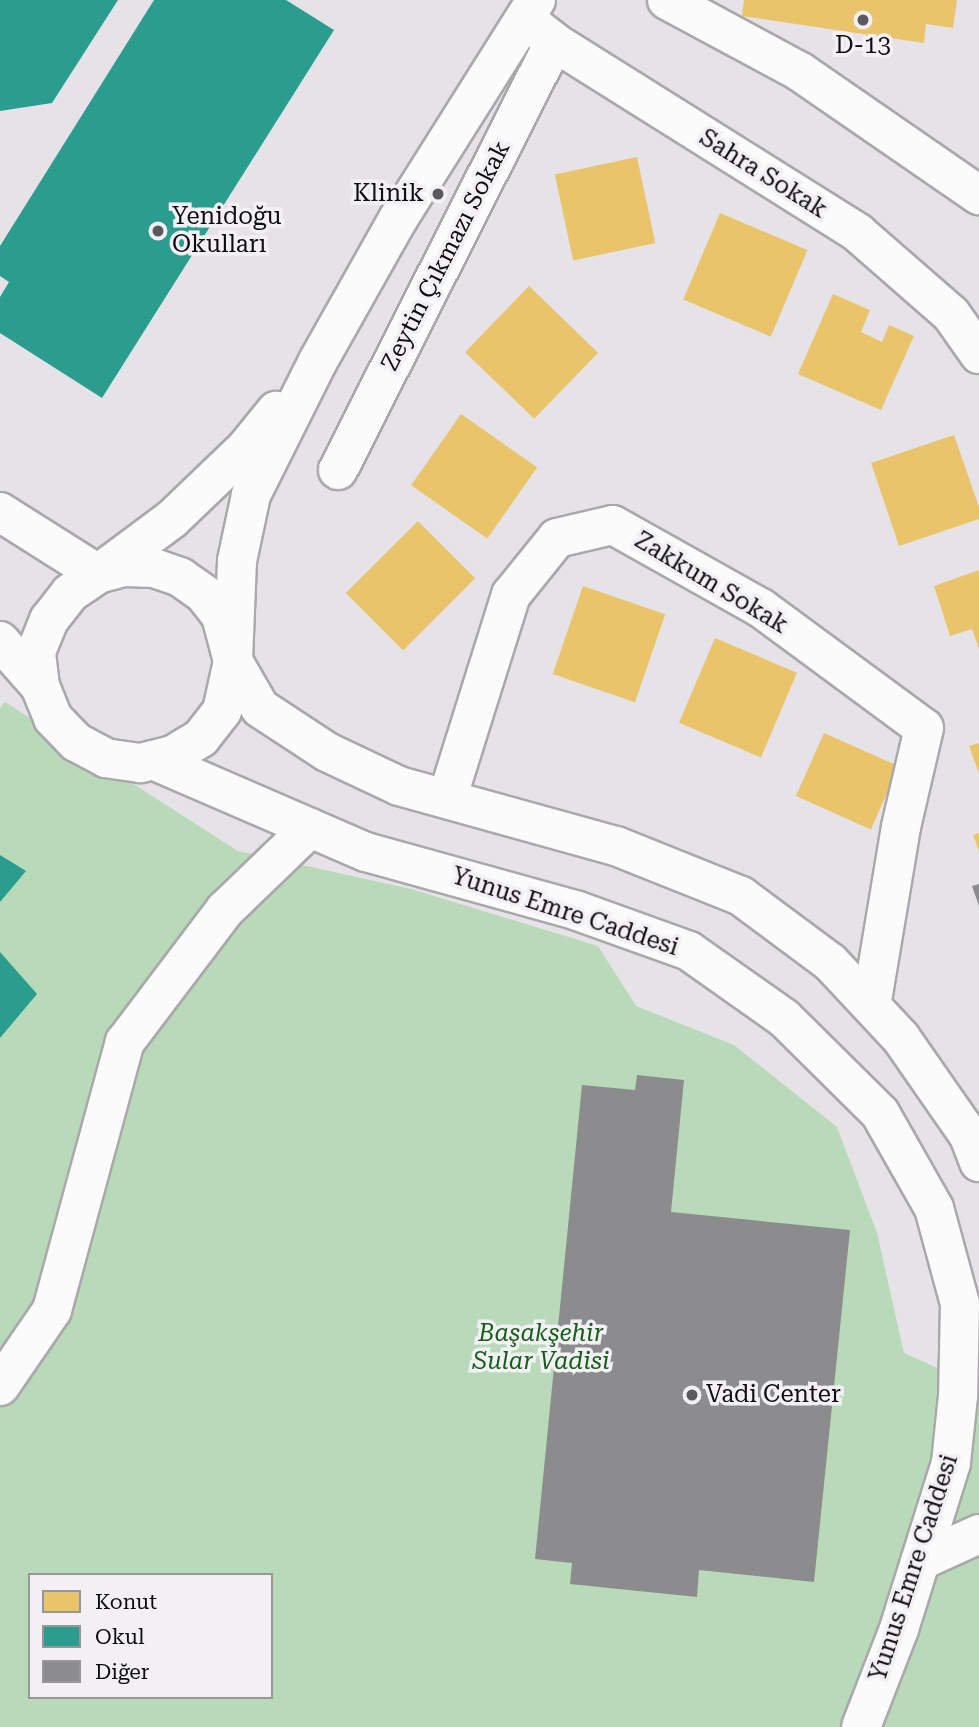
<!DOCTYPE html>
<meta charset="utf-8">
<style>
body{margin:0}
#map{position:relative;width:979px;height:1727px;overflow:hidden;background:#e5e3e7;font-family:"Roboto Serif",serif}
div>[style]{position:absolute}
.green>*{inset:0;background:#b8dab8}
.homes>*{inset:0;background:#e9c46a;transform-origin:0 0}
.schools>*{inset:0;background:#2a9d8f}
.building>*{inset:0;background:#8c8b8e}
.roads{filter:drop-shadow(2px 0 #aaa8aa) drop-shadow(-2px 0 #aaa8aa) drop-shadow(0 2px #aaa8aa) drop-shadow(0 -2px #aaa8aa)}
.minor>*{height:38px;margin:-19px;padding:0 19px;transform-origin:19px;border-radius:19px;background:#fbfbfb}
.dots>*{width:19px;height:19px;translate:-50% -50%;box-sizing:border-box;border:4px solid #f3f0f5;border-radius:50%}
span{translate:-50% -50%;white-space:nowrap;text-align:center;line-height:1.15;-webkit-text-stroke:7px #f3f0f5;paint-order:stroke}
.poi-label{font-size:24px;color:#0f0e0f}
.right{translate:-100% -50%;text-align:right}
.left{translate:0 -50%;text-align:left}
.street-label{font-size:24px;color:#0f0e0f}
.park-label{font-size:24px;color:#155e17;font-style:italic}
.legend{position:absolute;left:28px;top:1573px;width:245px;height:126px;box-sizing:border-box;background:#f3f0f5;border:2px solid #989699;margin:0;padding:9px 12px;list-style:none;font-size:21px;color:#0f0e0f}
.legend li{display:flex;align-items:center;gap:14px;height:35px}
.legend b{width:35px;border:2px solid #989699}
</style>
<div id="map">
<div class="green">
<div style="clip-path:polygon(evenodd,5px 702px,238px 851px,411px 889px,598px 946px,636px 1006px,734px 1045px,837px 1127px,877px 1233px,904px 1353px,979px 1387px,979px 1727px,0 1727px,0 708px,5px 702px,30px 1575px,271px 1575px,271px 1697px,30px 1697px,30px 1575px)"></div>
</div>
<div class="homes">
<div style="clip-path:polygon(744px 0,957px 0,953px 28px,926px 24px,924px 43px,742px 16px)"></div>
<div style="left:637px;top:157px;width:88px;height:84px;rotate:78deg"></div>
<div style="left:720px;top:213px;width:95px;height:94px;rotate:23deg"></div>
<div style="left:529px;top:286px;width:96px;height:92px;rotate:44deg"></div>
<div style="clip-path:polygon(833px 294px,870px 310px,861px 332px,882px 342px,889px 325px,914px 336px,881px 410px,798px 374px)"></div>
<div style="left:461px;top:414px;width:93px;height:87px;rotate:35deg"></div>
<div style="clip-path:polygon(954px 435px,979px 507px,979px 519px,899px 546px,871px 463px)"></div>
<div style="left:418px;top:521px;width:81px;height:102px;rotate:45deg"></div>
<div style="clip-path:polygon(979px 570px,979px 649px,972px 629px,950px 636px,934px 586px)"></div>
<div style="left:583px;top:586px;width:87px;height:93px;rotate:19deg"></div>
<div style="left:715px;top:638px;width:89px;height:92px;rotate:23deg"></div>
<div style="left:824px;top:733px;width:82px;height:69px;rotate:24deg"></div>
<div style="clip-path:polygon(979px 743px,979px 773px,969px 746px)"></div>
<div style="clip-path:polygon(979px 833px,979px 851px,973px 835px)"></div>
</div>
<div class="schools">
<div style="clip-path:polygon(0 0,118px 0,52px 103px,0 111px)"></div>
<div style="clip-path:polygon(154px 0,286px 0,334px 30px,102px 398px,0 333px,0 297px,9px 282px,0 276px,0 246px)"></div>
<div style="clip-path:polygon(0 855px,26px 871px,0 902px)"></div>
<div style="clip-path:polygon(0 952px,37px 994px,0 1038px)"></div>
</div>
<div class="building">
<div style="clip-path:polygon(979px 884px,979px 906px,972px 886px)"></div>
<div style="clip-path:polygon(637px 1075px,684px 1080px,671px 1212px,850px 1230px,814px 1582px,699px 1570px,697px 1597px,570px 1584px,572px 1563px,535px 1559px,582px 1085px,635px 1090px)"></div>
</div>
<div class="roads">
<div class="minor">
<div style="left:536px;top:0;width:259px;rotate:122.2deg"></div>
<div style="left:398px;top:219px;width:163px;rotate:119.4deg"></div>
<div style="left:318px;top:361px;width:150px;rotate:116.6deg"></div>
<div style="left:251px;top:495px;width:67px;rotate:102deg"></div>
<div style="left:237px;top:561px;width:100px;rotate:92.3deg"></div>
<div style="left:233px;top:661px;width:51px;rotate:102.4deg"></div>
<div style="left:222px;top:711px;width:34px;rotate:128deg"></div>
<div style="left:201px;top:738px;width:33px;rotate:149deg"></div>
<div style="left:173px;top:755px;width:34px;rotate:166deg"></div>
<div style="left:140px;top:763px;width:34px;rotate:-172deg"></div>
<div style="left:106px;top:758px;width:34px;rotate:-152deg"></div>
<div style="left:76px;top:742px;width:33px;rotate:-134deg"></div>
<div style="left:53px;top:718px;width:35px;rotate:-112deg"></div>
<div style="left:40px;top:686px;width:34px;rotate:-97deg"></div>
<div style="left:36px;top:652px;width:35px;rotate:-68deg"></div>
<div style="left:49px;top:620px;width:34px;rotate:-52deg"></div>
<div style="left:70px;top:593px;width:34px;rotate:-34deg"></div>
<div style="left:98px;top:574px;width:28px;rotate:-15deg"></div>
<div style="left:125px;top:567px;width:29px;rotate:2deg"></div>
<div style="left:154px;top:568px;width:28px;rotate:19deg"></div>
<div style="left:180px;top:577px;width:29px;rotate:35deg"></div>
<div style="left:204px;top:594px;width:28px;rotate:52deg"></div>
<div style="left:221px;top:616px;width:47px;rotate:75.1deg"></div>
<div style="left:233px;top:661px;width:54px;rotate:60.1deg"></div>
<div style="left:260px;top:708px;width:80px;rotate:33.3deg"></div>
<div style="left:327px;top:752px;width:80px;rotate:25.3deg"></div>
<div style="left:399px;top:786px;width:225px;rotate:15.5deg"></div>
<div style="left:616px;top:846px;width:135px;rotate:21.8deg"></div>
<div style="left:741px;top:896px;width:111px;rotate:36.6deg"></div>
<div style="left:830px;top:962px;width:104px;rotate:46.9deg"></div>
<div style="left:901px;top:1038px;width:119px;rotate:55.2deg"></div>
<div style="left:969px;top:1136px;width:28px;rotate:69deg"></div>
<div style="left:667px;top:0;width:150px;rotate:28.3deg"></div>
<div style="left:799px;top:71px;width:219px;rotate:34.6deg"></div>
<div style="left:525px;top:19px;width:37px;rotate:38deg"></div>
<div style="left:554px;top:42px;width:359px;rotate:32.1deg"></div>
<div style="left:858px;top:233px;width:123px;rotate:41.1deg"></div>
<div style="left:951px;top:314px;width:49px;rotate:55deg"></div>
<div style="left:338px;top:470px;width:479px;rotate:-63.2deg"></div>
<div style="left:0;top:512px;width:116px;rotate:32.3deg"></div>
<div style="left:102px;top:571px;width:87px;rotate:-36.6deg"></div>
<div style="left:172px;top:519px;width:103px;rotate:-43.8deg"></div>
<div style="left:246px;top:448px;width:48px;rotate:-51deg"></div>
<div style="left:0;top:641px;width:60px;rotate:48.4deg"></div>
<div style="left:153px;top:760px;width:232px;rotate:23.4deg"></div>
<div style="left:366px;top:852px;width:217px;rotate:15.5deg"></div>
<div style="left:575px;top:910px;width:121px;rotate:19.8deg"></div>
<div style="left:689px;top:951px;width:116px;rotate:35.2deg"></div>
<div style="left:784px;top:1018px;width:135px;rotate:44.7deg"></div>
<div style="left:880px;top:1113px;width:109px;rotate:60.4deg"></div>
<div style="left:934px;top:1208px;width:99px;rotate:74.8deg"></div>
<div style="left:960px;top:1304px;width:92px;rotate:91.2deg"></div>
<div style="left:958px;top:1396px;width:67px;rotate:96deg"></div>
<div style="left:951px;top:1463px;width:174px;rotate:107.4deg"></div>
<div style="left:899px;top:1629px;width:105px;rotate:111.2deg"></div>
<div style="left:447px;top:799px;width:214px;rotate:-72.6deg"></div>
<div style="left:511px;top:595px;width:73px;rotate:-51.1deg"></div>
<div style="left:557px;top:538px;width:57px;rotate:-13.1deg"></div>
<div style="left:613px;top:525px;width:170px;rotate:29.3deg"></div>
<div style="left:761px;top:608px;width:202px;rotate:36.4deg"></div>
<div style="left:924px;top:728px;width:102px;rotate:103.1deg"></div>
<div style="left:901px;top:827px;width:181px;rotate:99.5deg"></div>
<div style="left:0;top:1386px;width:92px;rotate:-55.6deg"></div>
<div style="left:52px;top:1310px;width:278px;rotate:-74.8deg"></div>
<div style="left:125px;top:1042px;width:166px;rotate:-52.9deg"></div>
<div style="left:225px;top:910px;width:118px;rotate:-44deg"></div>
<div style="left:920px;top:1561px;width:65px;rotate:-24.6deg"></div>
</div>
</div>
<div class="dots">
<div style="left:863px;top:20px;background:#5a595b"></div>
<div style="left:438px;top:194px;background:#5a595b"></div>
<div style="left:158px;top:231px;background:#5a595b"></div>
<div style="left:692px;top:1395px;background:#5a595b"></div>
</div>
<div class="poi-label">
<span style="left:863px;top:46px">D-13</span>
<span class="right" style="left:424px;top:194px">Klinik</span>
<span class="left" style="left:172px;top:231px">Yenidoğu<br>Okulları</span>
<span class="left" style="left:706px;top:1395px">Vadi Center</span>
</div>
<div class="street-label">
<span style="left:763px;top:174px;rotate:32deg">Sahra Sokak</span>
<span style="left:446px;top:256px;rotate:-63deg">Zeytin Çıkmazı Sokak</span>
<span style="left:711px;top:583px;rotate:31deg">Zakkum Sokak</span>
<span style="left:565px;top:912px;rotate:18deg">Yunus Emre Caddesi</span>
<span style="left:914px;top:1568px;rotate:-72deg">Yunus Emre Caddesi</span>
</div>
<div class="park-label">
<span style="left:541px;top:1348px">Başakşehir<br>Sular Vadisi</span>
</div>
<ul class="legend">
<li><b style="height:19px;background:#e9c46a"></b>Konut</li>
<li><b style="height:19px;background:#2a9d8f"></b>Okul</li>
<li><b style="height:19px;background:#8c8b8e"></b>Diğer</li>
</ul>
</div>
